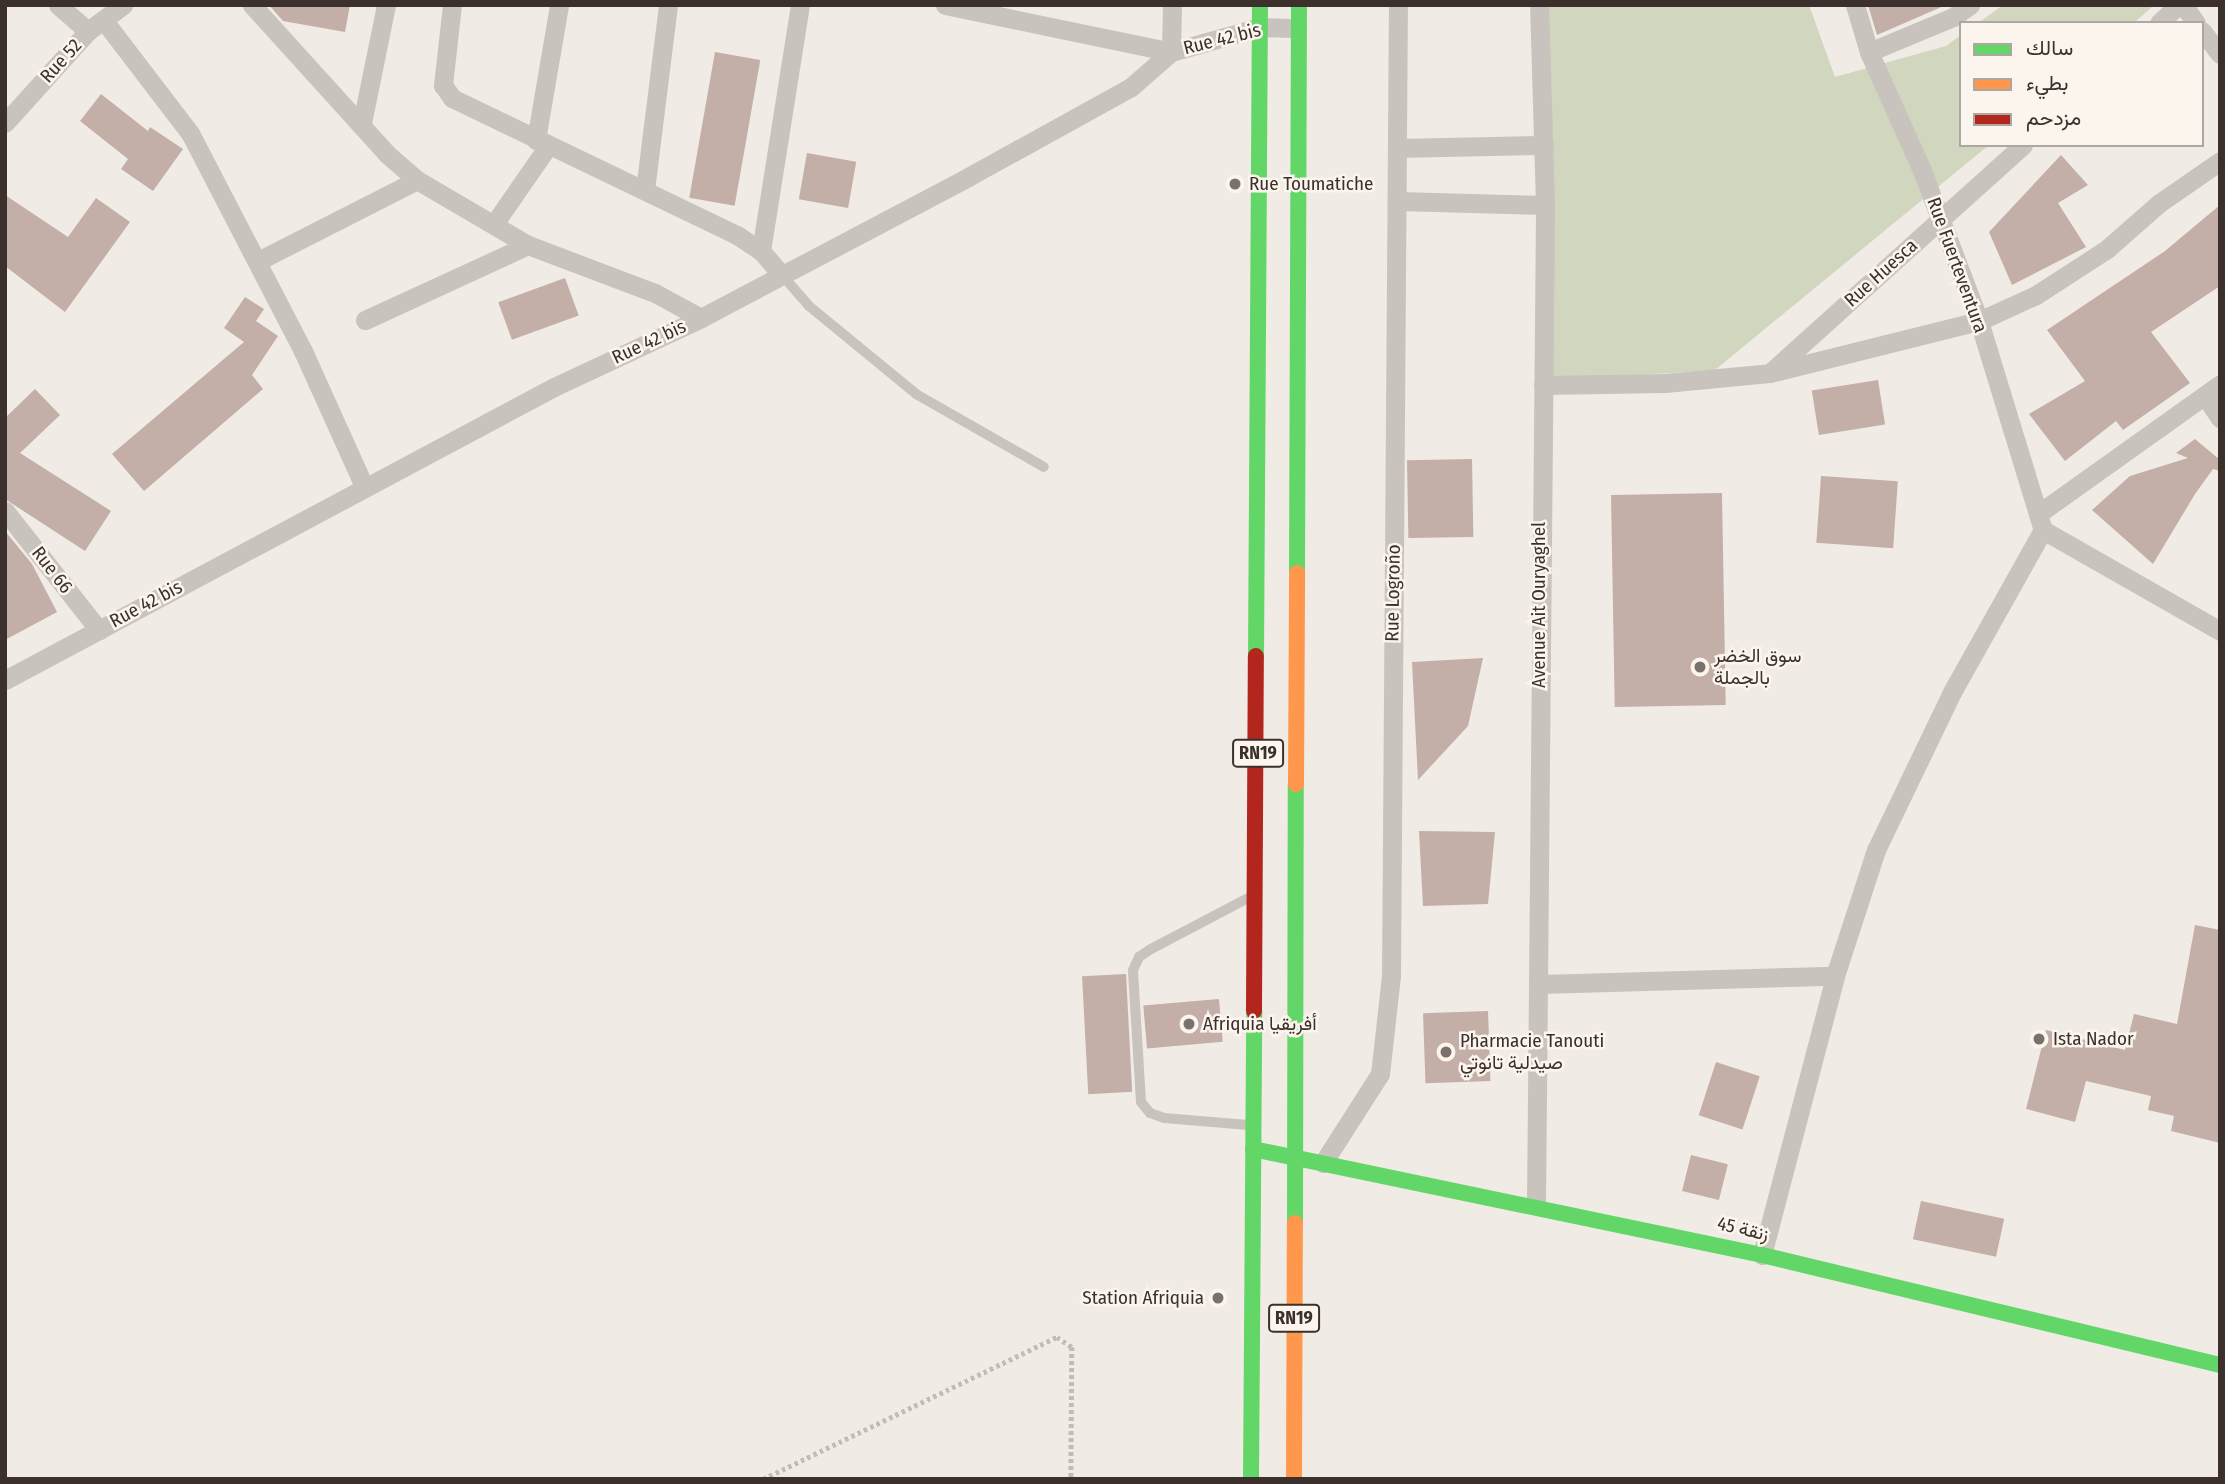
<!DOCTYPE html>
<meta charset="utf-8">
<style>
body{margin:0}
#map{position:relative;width:2225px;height:1484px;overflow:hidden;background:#f0ebe5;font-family:"Fira Sans Condensed",Vazirmatn,sans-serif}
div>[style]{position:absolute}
.green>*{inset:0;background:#d1d6bf}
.building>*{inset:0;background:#c3afa7;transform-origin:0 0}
.path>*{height:4.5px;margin-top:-2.25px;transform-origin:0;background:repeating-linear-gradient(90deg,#c2bbb6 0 3.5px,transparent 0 7px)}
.lane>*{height:10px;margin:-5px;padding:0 5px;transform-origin:5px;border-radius:5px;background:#c9c3be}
.street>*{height:19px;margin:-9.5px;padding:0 9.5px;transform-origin:9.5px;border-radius:9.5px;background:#c9c3be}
.fast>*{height:16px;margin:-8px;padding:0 8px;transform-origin:8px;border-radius:8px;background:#63d668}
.slow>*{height:16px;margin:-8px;padding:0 8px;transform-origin:8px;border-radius:8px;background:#ff974d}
.jam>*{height:16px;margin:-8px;padding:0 8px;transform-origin:8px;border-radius:8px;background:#b3261e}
.dots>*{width:19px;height:19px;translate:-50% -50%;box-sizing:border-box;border:4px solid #fbf5ee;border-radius:50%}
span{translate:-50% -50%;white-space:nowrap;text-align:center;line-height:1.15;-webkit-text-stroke:5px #fbf5ee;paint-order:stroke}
.shield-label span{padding:2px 5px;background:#fbf5ee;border:2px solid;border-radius:5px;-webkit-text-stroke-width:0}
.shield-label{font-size:18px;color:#3b302b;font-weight:700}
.street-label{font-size:19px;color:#3b302b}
.poi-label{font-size:19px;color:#3b302b}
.left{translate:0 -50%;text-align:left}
.right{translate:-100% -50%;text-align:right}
.frame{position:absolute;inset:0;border:7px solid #3b302b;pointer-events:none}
.legend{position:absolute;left:1959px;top:21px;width:245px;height:126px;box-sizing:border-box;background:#fbf5ee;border:2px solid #aea6a0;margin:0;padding:9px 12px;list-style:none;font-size:21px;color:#3b302b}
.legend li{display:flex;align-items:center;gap:14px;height:35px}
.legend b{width:35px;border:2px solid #aea6a0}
</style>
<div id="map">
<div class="green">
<div style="clip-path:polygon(1538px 5px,1809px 5px,1835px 77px,1946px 46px,1961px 35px,1961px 145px,1989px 145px,1715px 370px,1538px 382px)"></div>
<div style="clip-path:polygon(2003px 5px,2154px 5px,2134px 23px,1978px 23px)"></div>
</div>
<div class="building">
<div style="clip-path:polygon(269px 5px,350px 5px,345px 32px,283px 21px)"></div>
<div style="clip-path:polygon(1868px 5px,1946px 5px,1877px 35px)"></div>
<div style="left:715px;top:52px;width:46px;height:148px;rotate:10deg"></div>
<div style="clip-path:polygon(101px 94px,148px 131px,150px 127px,183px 149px,153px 191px,121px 169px,128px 159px,80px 121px)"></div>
<div style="left:807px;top:153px;width:50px;height:47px;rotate:10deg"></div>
<div style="clip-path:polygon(2061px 155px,2088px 185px,2058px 203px,2086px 247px,2012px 285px,1989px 232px)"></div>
<div style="clip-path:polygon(5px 195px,68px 237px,96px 198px,130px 222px,65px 312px,5px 266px)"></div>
<div style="clip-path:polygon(2220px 205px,2220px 286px,2151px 332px,2190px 383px,2123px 430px,2116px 421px,2065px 461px,2029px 414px,2085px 381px,2047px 330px,2165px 251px)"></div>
<div style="left:565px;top:278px;width:40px;height:71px;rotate:70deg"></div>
<div style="clip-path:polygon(245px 297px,264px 309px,256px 321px,278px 336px,252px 375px,263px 389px,144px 491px,112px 454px,244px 342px,224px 328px)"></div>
<div style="left:1878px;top:380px;width:45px;height:67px;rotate:81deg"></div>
<div style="clip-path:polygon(35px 389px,60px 415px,20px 453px,111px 511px,85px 551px,5px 499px,5px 418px)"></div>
<div style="clip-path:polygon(2195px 439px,2220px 460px,2220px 471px,2213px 469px,2195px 494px,2153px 564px,2092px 510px,2130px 476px,2188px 458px,2176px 453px)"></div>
<div style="left:1472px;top:459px;width:78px;height:65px;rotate:89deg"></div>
<div style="left:1821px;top:476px;width:77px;height:67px;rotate:4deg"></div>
<div style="left:1722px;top:493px;width:212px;height:111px;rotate:89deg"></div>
<div style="clip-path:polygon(5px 531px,32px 564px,57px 612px,5px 640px)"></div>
<div style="clip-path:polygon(1483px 658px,1468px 726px,1418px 780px,1412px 662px)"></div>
<div style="clip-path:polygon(1419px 831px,1495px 832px,1488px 904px,1423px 906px)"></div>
<div style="clip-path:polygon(2195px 925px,2220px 930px,2220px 1143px,2171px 1131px,2174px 1116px,2148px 1110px,2151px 1096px,2086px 1081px,2075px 1122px,2026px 1109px,2046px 1030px,2125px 1050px,2134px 1014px,2177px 1024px)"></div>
<div style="left:1126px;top:974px;width:118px;height:44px;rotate:87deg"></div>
<div style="left:1219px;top:999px;width:43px;height:76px;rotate:85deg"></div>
<div style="left:1488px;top:1011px;width:70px;height:65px;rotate:88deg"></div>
<div style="left:1716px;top:1062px;width:46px;height:56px;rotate:18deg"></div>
<div style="left:1691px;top:1155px;width:38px;height:37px;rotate:14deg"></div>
<div style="left:1921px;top:1201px;width:85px;height:39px;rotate:12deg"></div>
</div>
<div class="path">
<div style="left:763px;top:1479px;width:326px;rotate:-25.8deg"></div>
<div style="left:1057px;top:1337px;width:18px;rotate:34deg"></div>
<div style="left:1072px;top:1347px;width:132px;rotate:90.4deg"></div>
</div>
<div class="lane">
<div style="left:782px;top:275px;width:41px;rotate:48.9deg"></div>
<div style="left:809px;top:306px;width:139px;rotate:39.4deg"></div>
<div style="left:916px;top:394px;width:147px;rotate:29.7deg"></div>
<div style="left:1248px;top:1125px;width:84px;rotate:-175.2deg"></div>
<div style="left:1164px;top:1118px;width:15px;rotate:-160deg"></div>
<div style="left:1150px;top:1113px;width:14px;rotate:-129deg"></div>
<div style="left:1141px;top:1102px;width:132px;rotate:-93.5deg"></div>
<div style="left:1133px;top:970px;width:14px;rotate:-65deg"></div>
<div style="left:1139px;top:957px;width:14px;rotate:-34deg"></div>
<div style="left:1151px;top:949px;width:110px;rotate:-27.7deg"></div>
</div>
<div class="street">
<div style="left:58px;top:5px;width:40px;rotate:41deg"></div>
<div style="left:252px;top:5px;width:201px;rotate:47.8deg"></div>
<div style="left:387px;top:154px;width:40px;rotate:41deg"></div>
<div style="left:417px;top:180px;width:129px;rotate:30.4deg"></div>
<div style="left:528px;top:245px;width:136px;rotate:20.7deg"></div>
<div style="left:655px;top:293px;width:52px;rotate:28.5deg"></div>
<div style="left:452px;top:5px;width:81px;rotate:96.4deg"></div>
<div style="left:443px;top:85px;width:16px;rotate:55deg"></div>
<div style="left:452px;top:98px;width:316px;rotate:25.7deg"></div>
<div style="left:737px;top:235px;width:29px;rotate:34deg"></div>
<div style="left:761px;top:251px;width:32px;rotate:49deg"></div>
<div style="left:945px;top:5px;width:231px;rotate:11.7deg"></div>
<div style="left:1855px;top:5px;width:49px;rotate:73.4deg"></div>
<div style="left:1869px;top:52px;width:127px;rotate:65.9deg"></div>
<div style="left:1921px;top:168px;width:164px;rotate:69.2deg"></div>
<div style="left:1979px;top:321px;width:219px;rotate:73deg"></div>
<div style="left:2183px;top:5px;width:22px;rotate:54deg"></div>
<div style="left:105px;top:22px;width:140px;rotate:52.6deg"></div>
<div style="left:190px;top:133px;width:246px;rotate:62.6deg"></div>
<div style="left:303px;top:351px;width:148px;rotate:65.7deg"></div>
<div style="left:2159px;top:23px;width:26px;rotate:-43deg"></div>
<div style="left:2202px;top:31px;width:29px;rotate:52deg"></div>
<div style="left:1171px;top:52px;width:47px;rotate:-88.8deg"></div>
<div style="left:1869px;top:52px;width:91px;rotate:-22.6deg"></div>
<div style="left:1953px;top:17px;width:21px;rotate:-35deg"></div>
<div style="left:5px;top:123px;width:124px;rotate:-47.9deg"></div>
<div style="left:88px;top:31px;width:44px;rotate:-36.6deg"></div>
<div style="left:362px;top:123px;width:120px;rotate:-78.5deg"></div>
<div style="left:536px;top:140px;width:137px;rotate:-80.3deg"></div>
<div style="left:1397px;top:148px;width:147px;rotate:-1.2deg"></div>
<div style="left:645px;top:190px;width:186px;rotate:-82.9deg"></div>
<div style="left:1398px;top:201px;width:147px;rotate:1.6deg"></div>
<div style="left:494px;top:224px;width:95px;rotate:-55.3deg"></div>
<div style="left:761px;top:251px;width:249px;rotate:-81deg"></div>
<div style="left:258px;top:261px;width:178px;rotate:-27deg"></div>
<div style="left:365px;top:320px;width:179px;rotate:-24.7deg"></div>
<div style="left:1771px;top:372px;width:339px;rotate:-42deg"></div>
<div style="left:1543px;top:385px;width:122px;rotate:-0.9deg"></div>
<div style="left:1665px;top:383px;width:105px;rotate:-5.4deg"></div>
<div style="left:1770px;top:373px;width:215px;rotate:-14deg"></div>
<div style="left:1979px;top:321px;width:63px;rotate:-24.5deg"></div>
<div style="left:2036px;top:295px;width:85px;rotate:-32.9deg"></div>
<div style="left:2107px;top:249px;width:68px;rotate:-41.4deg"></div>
<div style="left:2158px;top:204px;width:75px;rotate:-34.7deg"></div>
<div style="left:2205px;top:396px;width:27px;rotate:56deg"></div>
<div style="left:5px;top:511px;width:152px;rotate:51.7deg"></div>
<div style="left:2038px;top:514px;width:224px;rotate:-35.5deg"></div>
<div style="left:2043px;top:530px;width:204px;rotate:29.7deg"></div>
<div style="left:5px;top:680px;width:622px;rotate:-28.09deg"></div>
<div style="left:554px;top:387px;width:162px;rotate:-25.1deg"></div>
<div style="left:701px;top:318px;width:302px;rotate:-27.8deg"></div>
<div style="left:968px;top:177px;width:186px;rotate:-28.9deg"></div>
<div style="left:1131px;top:87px;width:53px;rotate:-41.2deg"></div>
<div style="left:1171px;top:52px;width:92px;rotate:-15.7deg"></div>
<div style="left:1260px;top:27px;width:37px;rotate:2deg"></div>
<div style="left:1540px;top:984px;width:295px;rotate:-1.6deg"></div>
<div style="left:1323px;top:1163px;width:106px;rotate:-57.4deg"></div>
<div style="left:1380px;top:1074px;width:99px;rotate:-83.6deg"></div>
<div style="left:1391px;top:976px;width:971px;rotate:-89.59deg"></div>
<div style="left:1536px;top:1205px;width:1000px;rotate:-89.48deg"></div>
<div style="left:1545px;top:205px;width:200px;rotate:-91.7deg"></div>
<div style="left:1762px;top:1255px;width:288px;rotate:-75.3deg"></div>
<div style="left:1835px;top:976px;width:133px;rotate:-72deg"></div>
<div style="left:1876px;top:850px;width:175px;rotate:-64.3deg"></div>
<div style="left:1952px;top:692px;width:186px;rotate:-60.7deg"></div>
</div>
<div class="fast">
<div style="left:1297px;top:573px;width:568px;rotate:-89.8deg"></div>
<div style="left:1256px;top:656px;width:651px;rotate:-89.65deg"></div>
<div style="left:1253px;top:1149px;width:520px;rotate:11.76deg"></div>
<div style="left:1762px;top:1255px;width:471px;rotate:13.5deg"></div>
<div style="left:1295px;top:1223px;width:439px;rotate:-89.9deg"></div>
<div style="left:1251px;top:1479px;width:468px;rotate:-89.6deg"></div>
</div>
<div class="slow">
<div style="left:1296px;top:784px;width:211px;rotate:-89.7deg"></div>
<div style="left:1294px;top:1479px;width:256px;rotate:-89.8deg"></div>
</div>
<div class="jam">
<div style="left:1254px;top:1011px;width:355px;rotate:-89.7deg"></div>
</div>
<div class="dots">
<div style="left:1235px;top:184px;background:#7a716c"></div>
<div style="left:1700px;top:667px;background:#7a716c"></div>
<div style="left:1189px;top:1024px;background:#7a716c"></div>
<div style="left:2039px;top:1039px;background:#7a716c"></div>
<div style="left:1446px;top:1052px;background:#7a716c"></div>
<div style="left:1218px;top:1298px;background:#7a716c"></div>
</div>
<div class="shield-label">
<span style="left:1258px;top:753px">RN19</span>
<span style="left:1294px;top:1318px">RN19</span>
</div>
<div class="street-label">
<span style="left:1222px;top:39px;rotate:-14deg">Rue 42 bis</span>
<span style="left:61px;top:61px;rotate:-48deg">Rue 52</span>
<span style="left:1957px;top:265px;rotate:70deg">Rue Fuerteventura</span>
<span style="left:1881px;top:273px;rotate:-42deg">Rue Huesca</span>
<span style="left:649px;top:342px;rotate:-25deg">Rue 42 bis</span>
<span style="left:52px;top:570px;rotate:52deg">Rue 66</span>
<span style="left:1393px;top:593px;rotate:-89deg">Rue Logroño</span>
<span style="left:146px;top:604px;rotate:-28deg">Rue 42 bis</span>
<span style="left:1539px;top:605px;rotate:-90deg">Avenue Ait Ouryaghel</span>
<span style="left:1743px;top:1229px;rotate:13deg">زنقة 45</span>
</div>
<div class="poi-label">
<span class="left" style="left:1249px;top:184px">Rue Toumatiche</span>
<span class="left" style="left:1714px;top:667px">سوق الخضر<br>بالجملة</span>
<span class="left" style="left:1203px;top:1024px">Afriquia أفريقيا</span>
<span class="left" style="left:2053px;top:1039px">Ista Nador</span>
<span class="left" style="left:1460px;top:1052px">Pharmacie Tanouti<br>صيدلية تانوتي</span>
<span class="right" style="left:1204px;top:1298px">Station Afriquia</span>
</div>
<div class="frame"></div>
<ul class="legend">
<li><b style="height:9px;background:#63d668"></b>سالك</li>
<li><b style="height:9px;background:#ff974d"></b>بطيء</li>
<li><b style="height:9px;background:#b3261e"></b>مزدحم</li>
</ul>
</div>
